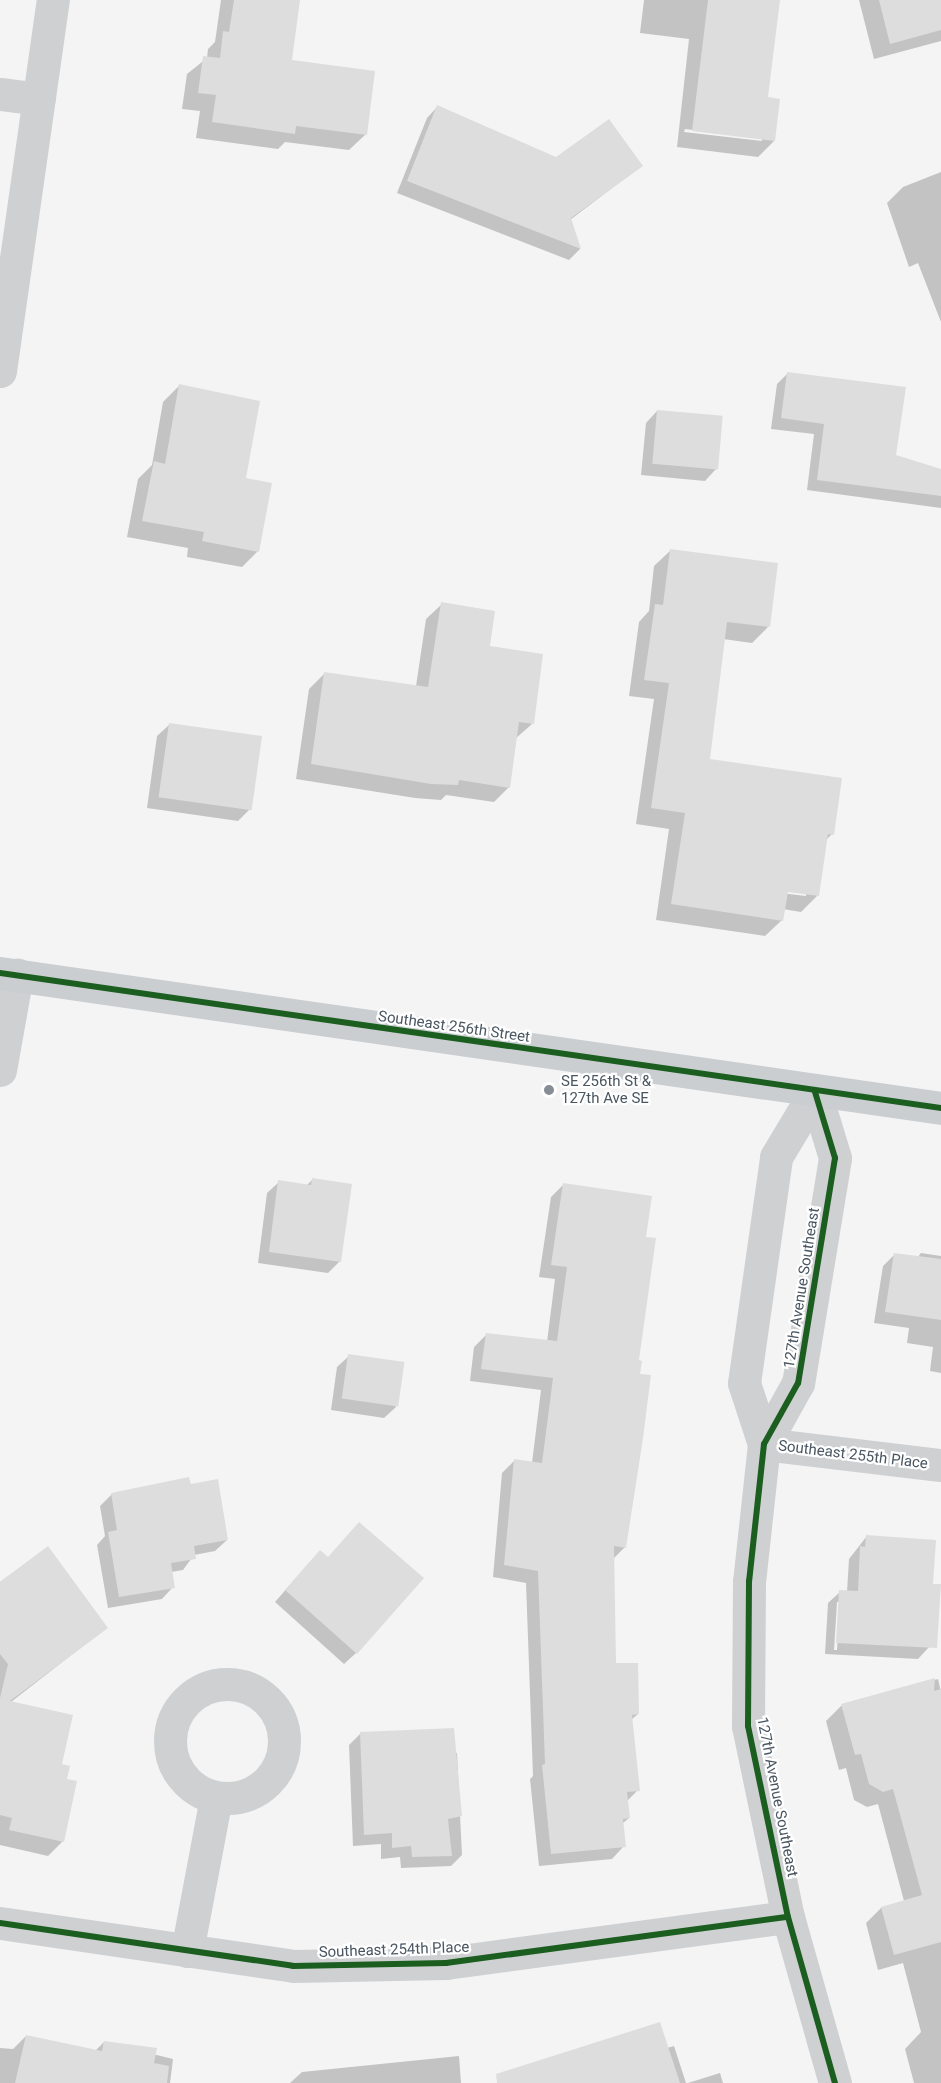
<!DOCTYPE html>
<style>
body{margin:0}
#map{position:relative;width:941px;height:2083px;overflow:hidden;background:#f4f4f4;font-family:Roboto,sans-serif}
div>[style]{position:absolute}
.shadow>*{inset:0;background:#0003}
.building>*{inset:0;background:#ddddde;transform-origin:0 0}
.minor>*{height:33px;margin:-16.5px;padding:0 16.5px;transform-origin:16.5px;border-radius:16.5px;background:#ced0d2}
.minor>.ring{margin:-16.5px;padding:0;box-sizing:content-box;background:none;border:33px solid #ced0d2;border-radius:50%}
.major>*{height:33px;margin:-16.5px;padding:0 16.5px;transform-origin:16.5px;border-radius:16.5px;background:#caced1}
.cycleway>*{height:6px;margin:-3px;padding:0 3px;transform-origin:3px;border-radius:3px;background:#1b5e20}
.dots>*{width:16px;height:16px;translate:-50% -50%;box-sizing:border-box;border:3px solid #fff;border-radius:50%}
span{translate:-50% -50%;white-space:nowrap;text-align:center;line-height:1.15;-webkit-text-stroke:4.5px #fff;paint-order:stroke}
.street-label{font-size:15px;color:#4a5661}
.poi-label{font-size:15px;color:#4a5661}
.left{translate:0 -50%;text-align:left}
</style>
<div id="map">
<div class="shadow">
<div style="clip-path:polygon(221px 0,298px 0,290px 62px,366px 134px,349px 150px,285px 142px,278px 149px,196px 138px,200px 111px,182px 109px,187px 74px,207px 58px,208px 49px,215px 42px)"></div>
<div style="clip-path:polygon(evenodd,644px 0,778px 0,766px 98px,774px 141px,758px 157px,677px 147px,689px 39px,640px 33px,644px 0,685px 129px,762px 138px,762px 141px,684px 132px,685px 129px)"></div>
<div style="clip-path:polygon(859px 0,941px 0,941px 41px,874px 59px)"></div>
<div style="clip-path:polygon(438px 106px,556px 159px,641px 166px,570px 220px,580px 249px,569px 260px,397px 193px,427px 118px)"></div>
<div style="clip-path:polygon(941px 172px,941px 322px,918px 263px,909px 267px,887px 203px,903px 187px)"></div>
<div style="clip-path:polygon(788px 373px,895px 456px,941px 471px,941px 508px,807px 490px,814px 434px,771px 429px,777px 384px)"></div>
<div style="clip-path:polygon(179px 386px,244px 480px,258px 551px,242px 567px,187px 557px,188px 548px,127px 537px,138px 479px,152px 465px,163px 402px)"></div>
<div style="clip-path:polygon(657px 411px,716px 469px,705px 481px,641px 475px,646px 423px)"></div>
<div style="clip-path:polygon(evenodd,671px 550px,768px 627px,752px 643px,723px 639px,708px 760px,832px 834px,825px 841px,817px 896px,801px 912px,783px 909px,782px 920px,765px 936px,656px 920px,669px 829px,636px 824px,654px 699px,629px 696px,639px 622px,649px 611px,654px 566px,671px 550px,780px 890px,806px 893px,806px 896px,780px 893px,780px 890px)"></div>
<div style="clip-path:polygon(442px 604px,488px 647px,532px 724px,515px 739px,509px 787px,494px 802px,446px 795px,441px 800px,415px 798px,296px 779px,309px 689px,324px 674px,416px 686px,426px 619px)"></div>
<div style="clip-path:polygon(169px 725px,250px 809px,238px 821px,147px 808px,157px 736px)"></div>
<div style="clip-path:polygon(312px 1180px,340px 1261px,328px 1273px,258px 1263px,267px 1193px,279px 1182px,306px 1186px)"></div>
<div style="clip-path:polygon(563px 1185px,645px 1238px,625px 1547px,613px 1559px,615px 1664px,638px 1714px,631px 1720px,638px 1790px,627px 1801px,629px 1818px,622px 1824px,624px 1846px,612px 1859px,539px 1866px,530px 1779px,533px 1776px,526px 1583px,493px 1577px,502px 1473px,515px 1460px,532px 1463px,541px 1390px,470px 1381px,474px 1347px,486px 1335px,547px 1342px,555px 1279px,539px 1277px,551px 1197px)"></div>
<div style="clip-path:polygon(921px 1253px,941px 1256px,941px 1373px,930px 1371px,933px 1347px,907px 1343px,909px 1328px,874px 1323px,883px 1266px,895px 1254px,917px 1258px)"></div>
<div style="clip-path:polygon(349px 1356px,396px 1407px,384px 1418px,331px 1410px,337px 1367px)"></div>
<div style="clip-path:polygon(189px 1486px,227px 1540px,215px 1551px,194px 1555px,183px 1570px,171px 1572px,173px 1587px,162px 1599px,108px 1608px,97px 1545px,105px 1536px,100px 1506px,112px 1494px)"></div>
<div style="clip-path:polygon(evenodd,867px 1536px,929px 1647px,918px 1659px,825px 1654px,828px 1603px,840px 1592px,847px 1592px,849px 1559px,867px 1536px,837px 1602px,840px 1602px,837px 1650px,834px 1650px,837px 1602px)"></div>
<div style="clip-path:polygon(47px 1548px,106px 1628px,11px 1702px,61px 1765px,65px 1780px,75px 1782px,62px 1842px,48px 1856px,0 1845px,0 1582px)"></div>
<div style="clip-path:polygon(309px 1563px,356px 1653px,344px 1664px,275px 1602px)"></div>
<div style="clip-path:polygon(938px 1679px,941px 1692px,941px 2083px,914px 2083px,905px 2049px,921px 2032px,903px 1963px,878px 1970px,866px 1923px,881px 1908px,904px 1901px,878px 1804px,867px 1807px,854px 1800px,846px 1768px,839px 1770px,826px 1721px,841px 1706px)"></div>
<div style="clip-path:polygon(361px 1733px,457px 1753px,462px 1855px,451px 1866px,401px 1868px,400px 1857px,381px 1859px,381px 1844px,353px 1846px,349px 1745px)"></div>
<div style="clip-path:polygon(26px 2036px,95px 2051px,104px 2042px,173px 2059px,170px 2083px,0 2083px,0 2048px,13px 2049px)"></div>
<div style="clip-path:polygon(674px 2046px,686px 2083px,542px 2083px,667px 2048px)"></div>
<div style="clip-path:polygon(459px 2056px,461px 2083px,290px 2083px,302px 2072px)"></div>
<div style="clip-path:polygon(720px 2073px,723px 2083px,688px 2083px)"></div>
</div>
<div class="building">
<div style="clip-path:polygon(234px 0,300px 0,292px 60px,375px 71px,367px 135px,296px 126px,295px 134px,212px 122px,216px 95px,198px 93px,203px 56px,220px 58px,223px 31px,229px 32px)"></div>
<div style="clip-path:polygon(708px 0,780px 0,768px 97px,780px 99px,775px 141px,692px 131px)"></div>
<div style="clip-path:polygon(879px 0,941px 0,941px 30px,890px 44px)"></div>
<div style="clip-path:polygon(437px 105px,556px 157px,609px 119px,643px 166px,571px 218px,581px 249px,407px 181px)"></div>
<div style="clip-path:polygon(787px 372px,906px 387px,896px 455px,941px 469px,941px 496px,817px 480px,824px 424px,781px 418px)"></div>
<div style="clip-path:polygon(179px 384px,260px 401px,246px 478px,272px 483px,259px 552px,202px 541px,204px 532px,142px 521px,154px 461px,165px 464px)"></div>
<div style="left:657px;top:410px;width:66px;height:54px;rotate:5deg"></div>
<div style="clip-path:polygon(670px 549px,778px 563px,770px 627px,727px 622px,710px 759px,842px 778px,834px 835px,828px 834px,819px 896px,788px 892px,783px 921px,671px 904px,685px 813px,651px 808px,669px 683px,644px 680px,655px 604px,663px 605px)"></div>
<div style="clip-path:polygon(441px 602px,495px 611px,490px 646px,543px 654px,534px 724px,519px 722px,510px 788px,459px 780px,458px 785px,431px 784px,311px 764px,324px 672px,428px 687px)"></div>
<div style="left:169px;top:723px;width:94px;height:75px;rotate:8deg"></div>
<div style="clip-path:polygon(312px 1178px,352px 1184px,341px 1262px,269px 1252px,278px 1180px,311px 1185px)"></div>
<div style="clip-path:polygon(563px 1183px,652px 1196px,646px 1237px,656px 1238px,639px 1360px,642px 1361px,640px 1374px,651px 1375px,643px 1438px,626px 1548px,614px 1546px,616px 1663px,638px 1663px,639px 1714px,632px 1715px,640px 1791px,627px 1792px,630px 1818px,623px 1819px,626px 1847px,551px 1854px,542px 1765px,545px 1764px,538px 1571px,504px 1565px,514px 1459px,542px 1463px,553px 1378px,481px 1369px,486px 1333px,557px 1341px,567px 1267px,551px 1265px)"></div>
<div style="clip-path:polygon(894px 1253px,941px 1259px,941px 1320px,885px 1312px)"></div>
<div style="left:348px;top:1354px;width:57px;height:45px;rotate:8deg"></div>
<div style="clip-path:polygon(189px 1477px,191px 1484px,218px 1479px,228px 1540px,194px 1546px,196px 1559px,171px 1563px,175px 1588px,119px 1597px,108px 1532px,117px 1530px,111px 1493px)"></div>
<div style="clip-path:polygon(359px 1522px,424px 1578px,357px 1654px,285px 1590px,320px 1550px,328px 1557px)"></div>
<div style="clip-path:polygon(866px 1535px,936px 1540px,933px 1584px,941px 1584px,937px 1648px,836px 1643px,839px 1590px,858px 1591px,860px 1546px,865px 1547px)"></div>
<div style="clip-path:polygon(48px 1546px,108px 1628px,10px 1701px,73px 1715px,62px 1764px,70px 1766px,67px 1779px,77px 1781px,64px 1842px,9px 1830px,12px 1818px,0 1815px,0 1698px,8px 1664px,0 1654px,0 1582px)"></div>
<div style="clip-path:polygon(935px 1678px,934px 1691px,941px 1689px,941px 1942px,894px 1955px,881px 1907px,922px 1895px,893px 1789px,883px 1792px,869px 1784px,861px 1754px,855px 1755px,841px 1704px)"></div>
<div style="clip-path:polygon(454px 1728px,462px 1816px,448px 1819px,452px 1856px,412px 1857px,411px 1846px,392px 1848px,392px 1833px,364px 1835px,360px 1732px)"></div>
<div style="clip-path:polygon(660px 2022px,680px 2083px,497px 2083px,496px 2074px)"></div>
<div style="clip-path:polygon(26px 2035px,102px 2051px,104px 2041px,157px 2048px,154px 2063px,169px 2066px,167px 2083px,15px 2083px)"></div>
</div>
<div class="minor">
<div style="left:0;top:94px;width:39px;rotate:7deg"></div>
<div style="left:0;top:371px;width:375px;rotate:-81.9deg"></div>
<div style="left:0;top:1070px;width:97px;rotate:-79.9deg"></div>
<div style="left:815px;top:1092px;width:69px;rotate:73.1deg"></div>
<div style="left:835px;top:1158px;width:228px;rotate:99.3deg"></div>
<div style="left:798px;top:1383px;width:70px;rotate:119.1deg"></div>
<div style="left:764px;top:1444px;width:138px;rotate:96.2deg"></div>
<div style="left:749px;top:1581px;width:145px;rotate:90.4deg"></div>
<div style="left:748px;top:1726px;width:195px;rotate:78.2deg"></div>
<div style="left:788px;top:1917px;width:173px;rotate:74.2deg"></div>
<div style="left:764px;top:1444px;width:64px;rotate:-108.2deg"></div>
<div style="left:744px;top:1383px;width:228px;rotate:-81.9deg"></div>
<div style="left:776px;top:1157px;width:76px;rotate:-59deg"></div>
<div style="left:764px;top:1444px;width:178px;rotate:6.8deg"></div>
<div class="ring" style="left:170px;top:1684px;width:81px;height:81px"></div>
<div style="left:0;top:1923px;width:296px;rotate:8.3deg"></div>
<div style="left:293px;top:1966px;width:153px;rotate:-1.1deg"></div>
<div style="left:446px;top:1963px;width:345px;rotate:-7.7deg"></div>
<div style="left:187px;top:1951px;width:156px;rotate:-79.3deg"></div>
</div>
<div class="major">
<div style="left:0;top:973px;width:951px;rotate:8.16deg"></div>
</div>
<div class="cycleway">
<div style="left:0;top:973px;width:951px;rotate:8.16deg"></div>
<div style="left:815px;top:1092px;width:69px;rotate:73.1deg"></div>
<div style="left:835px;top:1158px;width:228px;rotate:99.3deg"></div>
<div style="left:798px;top:1383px;width:70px;rotate:119.1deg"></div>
<div style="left:764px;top:1444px;width:138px;rotate:96.2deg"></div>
<div style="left:749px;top:1581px;width:145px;rotate:90.4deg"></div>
<div style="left:748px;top:1726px;width:195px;rotate:78.2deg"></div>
<div style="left:788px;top:1917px;width:173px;rotate:74.2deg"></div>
<div style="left:0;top:1923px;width:296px;rotate:8.3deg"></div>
<div style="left:293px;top:1966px;width:153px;rotate:-1.1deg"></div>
<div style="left:446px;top:1963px;width:345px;rotate:-7.7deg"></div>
</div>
<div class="dots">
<div style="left:549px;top:1090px;background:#868d94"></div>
</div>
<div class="street-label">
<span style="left:454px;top:1027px;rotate:8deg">Southeast 256th Street</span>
<span style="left:802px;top:1288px;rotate:-81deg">127th Avenue Southeast</span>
<span style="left:853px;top:1455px;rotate:7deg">Southeast 255th Place</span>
<span style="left:777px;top:1797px;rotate:79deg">127th Avenue Southeast</span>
<span style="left:394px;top:1950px;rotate:-2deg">Southeast 254th Place</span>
</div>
<div class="poi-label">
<span class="left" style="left:561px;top:1090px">SE 256th St &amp;<br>127th Ave SE</span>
</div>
</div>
